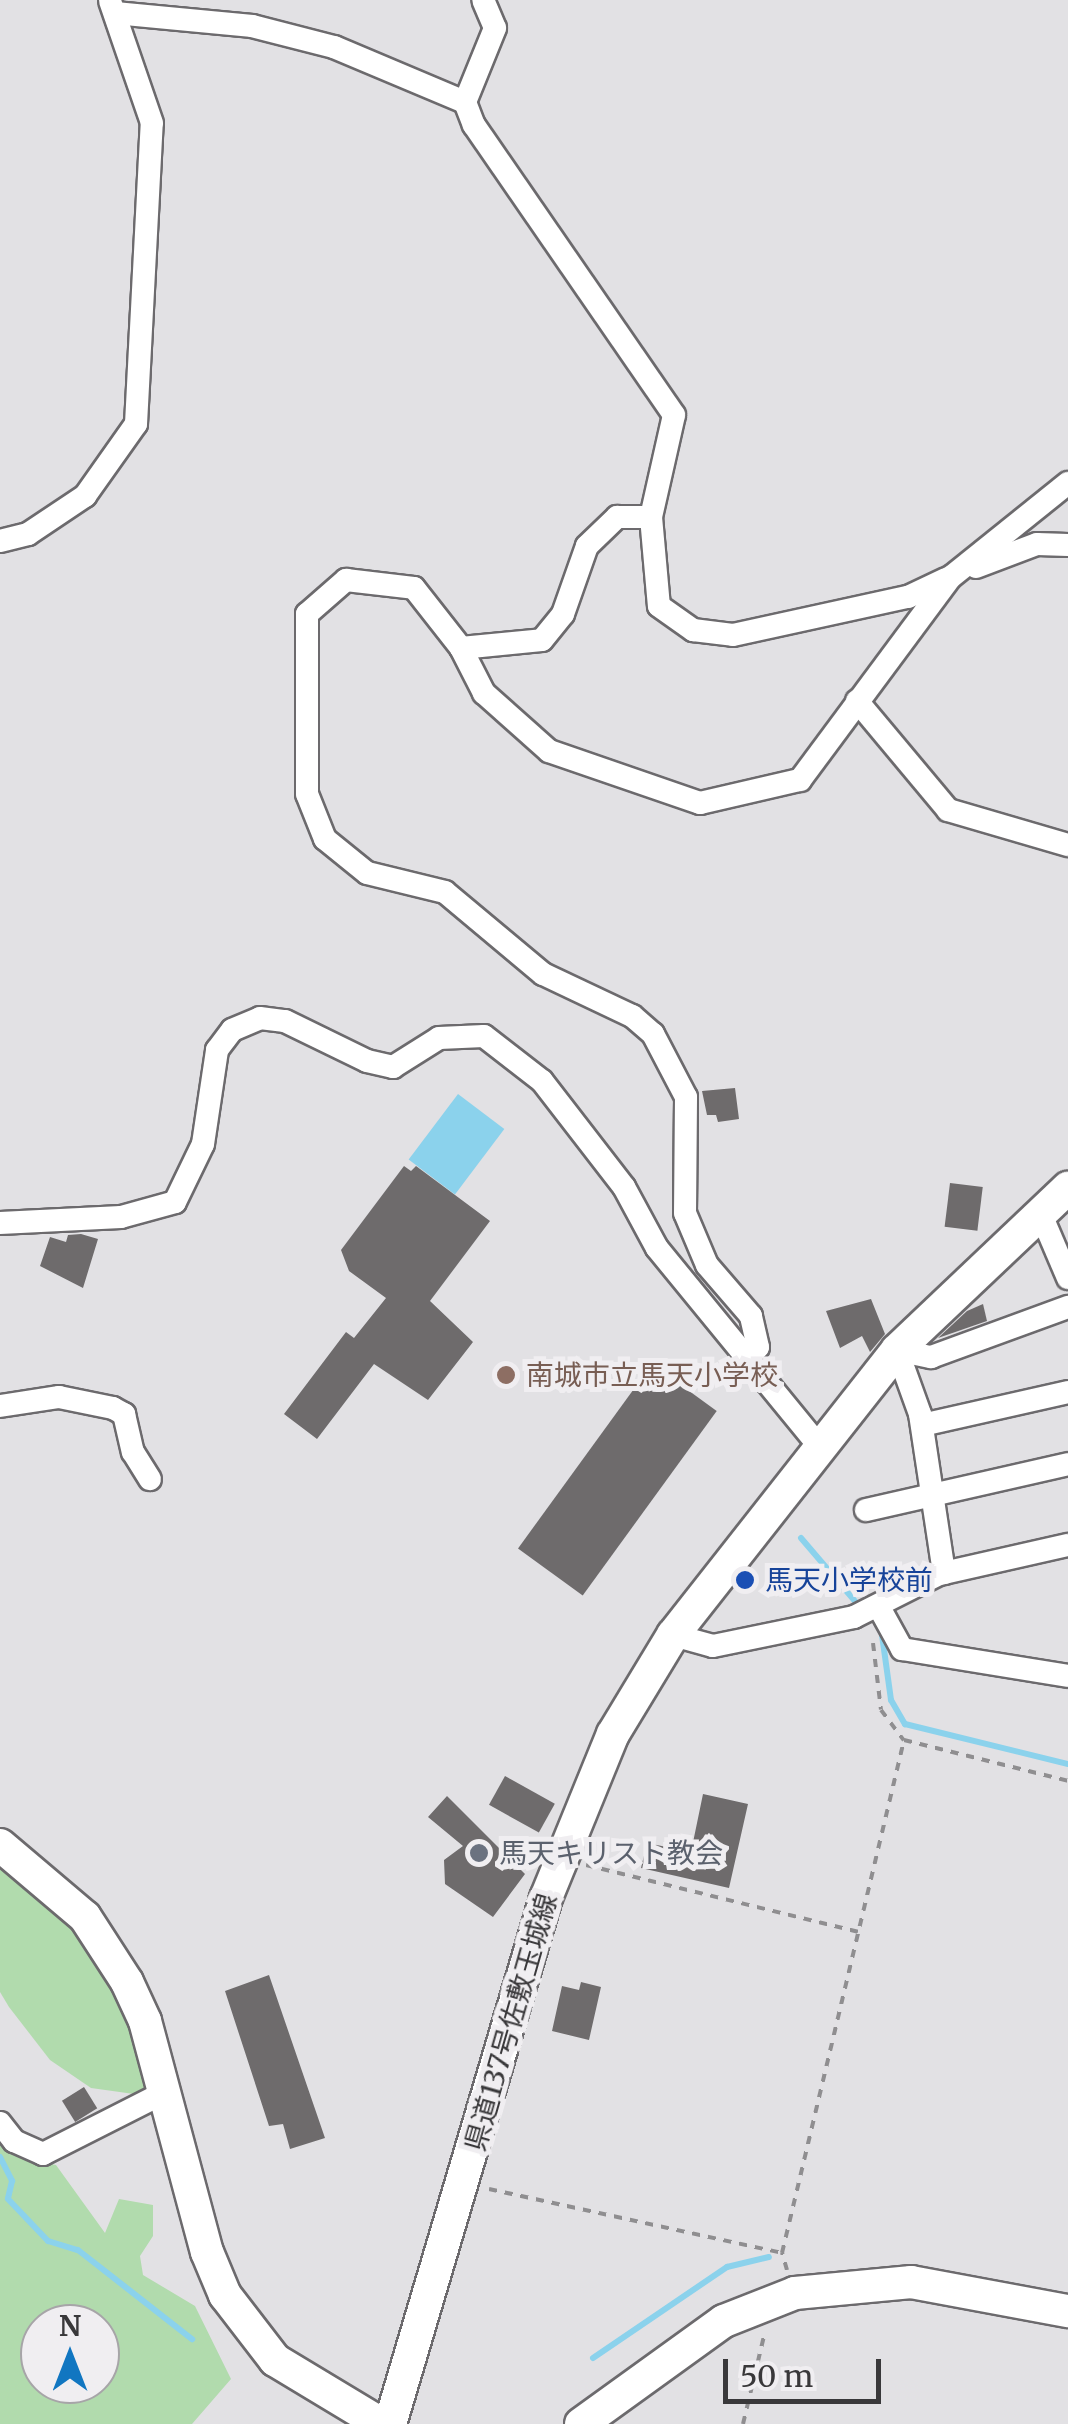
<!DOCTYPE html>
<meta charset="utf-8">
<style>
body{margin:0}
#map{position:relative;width:1068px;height:2424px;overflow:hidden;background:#e2e1e4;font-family:Merriweather,"Noto Sans JP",serif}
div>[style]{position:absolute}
.green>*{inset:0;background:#b1dbad}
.water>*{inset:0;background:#8bd2ec;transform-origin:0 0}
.stream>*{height:6px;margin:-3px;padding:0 3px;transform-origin:3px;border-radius:3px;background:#8bd2ec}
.building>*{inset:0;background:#6e6b6c;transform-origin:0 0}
.path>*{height:4px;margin-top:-2px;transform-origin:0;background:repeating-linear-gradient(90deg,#8f8e90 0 8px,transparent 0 16px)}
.roads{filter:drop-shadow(2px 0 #6c6a6d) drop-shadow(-2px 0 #6c6a6d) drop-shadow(0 2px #6c6a6d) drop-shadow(0 -2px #6c6a6d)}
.street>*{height:22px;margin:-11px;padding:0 11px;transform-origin:11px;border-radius:11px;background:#fff}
.secondary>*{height:32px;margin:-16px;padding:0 16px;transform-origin:16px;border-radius:16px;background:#fff}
.dots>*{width:28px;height:28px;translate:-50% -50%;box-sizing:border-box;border:5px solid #f0eef1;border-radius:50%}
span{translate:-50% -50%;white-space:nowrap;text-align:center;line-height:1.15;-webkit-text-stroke:10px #f0eef1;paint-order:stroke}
.education-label{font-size:28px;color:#785e54}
.left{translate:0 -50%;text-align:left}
.transit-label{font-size:28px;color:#164399}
.worship-label{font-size:28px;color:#5b616d}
.street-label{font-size:28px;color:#39383a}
.north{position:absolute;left:20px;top:2304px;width:100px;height:100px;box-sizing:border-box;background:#f0eef1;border:2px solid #a7a5a8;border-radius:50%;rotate:0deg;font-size:28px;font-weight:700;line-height:40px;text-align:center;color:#39383a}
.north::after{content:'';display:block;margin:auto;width:35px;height:45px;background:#1176c1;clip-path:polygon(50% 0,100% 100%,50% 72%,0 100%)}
.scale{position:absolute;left:723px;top:2359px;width:158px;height:45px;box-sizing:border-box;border:5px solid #39383a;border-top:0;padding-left:12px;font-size:30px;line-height:35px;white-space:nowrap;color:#39383a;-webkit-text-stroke:8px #f0eef1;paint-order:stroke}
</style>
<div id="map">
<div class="green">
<div style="clip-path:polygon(0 1861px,92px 1945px,157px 2084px,134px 2094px,91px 2088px,50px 2060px,9px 2007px,0 1992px)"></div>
<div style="clip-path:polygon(evenodd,0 2141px,26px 2159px,56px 2165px,105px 2233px,119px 2199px,153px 2205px,153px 2236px,140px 2256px,143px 2275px,195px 2306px,231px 2379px,192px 2424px,0 2424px,0 2141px,40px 2324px,100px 2324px,100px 2384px,40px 2384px,40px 2324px)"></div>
</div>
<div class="water">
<div style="left:458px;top:1094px;width:58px;height:82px;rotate:37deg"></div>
</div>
<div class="stream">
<div style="left:801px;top:1538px;width:89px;rotate:49.5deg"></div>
<div style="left:882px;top:1635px;width:66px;rotate:82.1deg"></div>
<div style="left:891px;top:1700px;width:28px;rotate:60deg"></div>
<div style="left:905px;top:1724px;width:168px;rotate:13.8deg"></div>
<div style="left:0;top:2157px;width:27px;rotate:63deg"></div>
<div style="left:12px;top:2181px;width:18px;rotate:103deg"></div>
<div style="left:8px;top:2199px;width:58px;rotate:46.4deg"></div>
<div style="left:48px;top:2241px;width:31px;rotate:17deg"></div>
<div style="left:78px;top:2250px;width:145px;rotate:38deg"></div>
<div style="left:593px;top:2358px;width:162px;rotate:-34.2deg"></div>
<div style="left:727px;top:2267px;width:43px;rotate:-13.4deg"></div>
</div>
<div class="building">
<div style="clip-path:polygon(735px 1088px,739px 1119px,718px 1122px,716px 1115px,707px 1115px,702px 1091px)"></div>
<div style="clip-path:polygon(404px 1166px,411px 1171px,416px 1166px,490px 1221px,430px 1301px,473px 1342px,428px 1400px,374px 1364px,317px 1439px,284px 1414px,346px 1332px,354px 1338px,386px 1298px,349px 1271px,341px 1250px)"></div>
<div style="left:950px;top:1183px;width:33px;height:44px;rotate:7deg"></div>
<div style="clip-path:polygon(81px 1234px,98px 1239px,83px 1288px,40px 1266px,50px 1237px,66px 1242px,68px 1235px)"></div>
<div style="clip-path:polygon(871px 1299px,885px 1334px,870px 1352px,862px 1336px,840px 1348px,826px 1311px)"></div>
<div style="clip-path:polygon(983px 1304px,987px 1321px,938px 1338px,967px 1311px)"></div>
<div style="left:652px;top:1364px;width:80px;height:228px;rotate:36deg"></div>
<div style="left:505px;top:1776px;width:57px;height:33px;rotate:29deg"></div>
<div style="clip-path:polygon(703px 1794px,748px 1804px,729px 1888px,641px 1868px,647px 1843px,691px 1852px)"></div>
<div style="clip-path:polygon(447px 1796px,525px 1874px,493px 1917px,445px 1884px,444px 1860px,463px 1846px,428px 1817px)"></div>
<div style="clip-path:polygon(269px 1975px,325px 2138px,290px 2149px,283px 2124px,269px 2126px,225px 1991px)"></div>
<div style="clip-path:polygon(581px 1982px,601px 1987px,589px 2040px,552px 2031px,562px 1986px,579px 1990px)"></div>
<div style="left:84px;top:2087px;width:25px;height:26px;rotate:58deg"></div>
</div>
<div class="path">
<div style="left:873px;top:1643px;width:67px;rotate:83.2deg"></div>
<div style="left:881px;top:1710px;width:38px;rotate:53deg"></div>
<div style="left:904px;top:1740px;width:169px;rotate:14deg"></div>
<div style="left:586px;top:1865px;width:280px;rotate:13.8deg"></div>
<div style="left:489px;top:2189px;width:300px;rotate:12.3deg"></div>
<div style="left:787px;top:2270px;width:18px;rotate:-106deg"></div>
<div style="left:782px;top:2253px;width:527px;rotate:-76.62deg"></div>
<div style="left:743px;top:2424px;width:90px;rotate:-76.6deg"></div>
</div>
<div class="roads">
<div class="street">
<div style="left:115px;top:13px;width:138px;rotate:5.4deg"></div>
<div style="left:252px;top:26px;width:85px;rotate:14.4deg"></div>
<div style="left:334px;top:47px;width:142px;rotate:22.8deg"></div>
<div style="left:465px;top:102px;width:25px;rotate:69deg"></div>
<div style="left:474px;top:125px;width:352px;rotate:55.4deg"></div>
<div style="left:674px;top:415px;width:105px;rotate:102.7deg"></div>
<div style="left:651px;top:517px;width:89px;rotate:84.9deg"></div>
<div style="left:659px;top:606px;width:42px;rotate:35.2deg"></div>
<div style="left:693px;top:630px;width:40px;rotate:7.1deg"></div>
<div style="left:733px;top:635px;width:179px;rotate:-12.3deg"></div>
<div style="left:908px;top:597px;width:42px;rotate:-25.3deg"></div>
<div style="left:465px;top:102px;width:80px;rotate:-67.9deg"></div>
<div style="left:495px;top:28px;width:30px;rotate:-113deg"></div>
<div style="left:0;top:541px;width:29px;rotate:-14deg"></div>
<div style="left:28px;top:534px;width:69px;rotate:-33.7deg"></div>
<div style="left:85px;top:496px;width:88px;rotate:-54.7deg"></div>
<div style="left:136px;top:424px;width:301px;rotate:-87deg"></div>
<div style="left:152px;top:123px;width:129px;rotate:-109deg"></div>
<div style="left:976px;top:567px;width:65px;rotate:-20.7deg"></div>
<div style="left:1037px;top:544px;width:31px;rotate:2deg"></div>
<div style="left:461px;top:648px;width:81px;rotate:-5.6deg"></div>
<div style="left:542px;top:640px;width:33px;rotate:-51deg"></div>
<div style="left:563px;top:614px;width:72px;rotate:-70.6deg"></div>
<div style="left:587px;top:546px;width:42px;rotate:-44deg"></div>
<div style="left:617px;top:517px;width:34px"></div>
<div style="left:857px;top:701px;width:142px;rotate:50.1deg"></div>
<div style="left:948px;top:810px;width:125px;rotate:16.3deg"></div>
<div style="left:1039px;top:1210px;width:74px;rotate:66.9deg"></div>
<div style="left:0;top:1223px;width:121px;rotate:-2.8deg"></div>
<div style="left:121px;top:1217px;width:56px;rotate:-15.5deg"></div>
<div style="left:175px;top:1202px;width:64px;rotate:-64.2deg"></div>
<div style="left:203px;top:1144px;width:95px;rotate:-81.5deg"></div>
<div style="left:217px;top:1050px;width:25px;rotate:-53deg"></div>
<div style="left:232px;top:1030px;width:30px;rotate:-23deg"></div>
<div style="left:260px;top:1018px;width:25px;rotate:7deg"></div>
<div style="left:285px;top:1021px;width:91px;rotate:26deg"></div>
<div style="left:367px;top:1061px;width:27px;rotate:13deg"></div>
<div style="left:393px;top:1067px;width:54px;rotate:-32.2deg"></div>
<div style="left:439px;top:1038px;width:45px;rotate:-2.5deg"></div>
<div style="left:484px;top:1036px;width:73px;rotate:37.8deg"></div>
<div style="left:542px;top:1081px;width:134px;rotate:52.3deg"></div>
<div style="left:624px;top:1187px;width:69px;rotate:61.6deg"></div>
<div style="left:657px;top:1248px;width:256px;rotate:50.7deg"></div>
<div style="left:897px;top:1350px;width:68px;rotate:70.2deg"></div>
<div style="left:920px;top:1414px;width:161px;rotate:81.4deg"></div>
<div style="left:897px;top:1350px;width:35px;rotate:12deg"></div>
<div style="left:931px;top:1357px;width:146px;rotate:-20.1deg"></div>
<div style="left:747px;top:1359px;width:16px;rotate:-47deg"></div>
<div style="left:758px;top:1347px;width:32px;rotate:-103deg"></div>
<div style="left:751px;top:1316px;width:67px;rotate:-130.8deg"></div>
<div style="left:707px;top:1265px;width:56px;rotate:-112.9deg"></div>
<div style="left:685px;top:1213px;width:116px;rotate:-89.5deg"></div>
<div style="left:686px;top:1097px;width:71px;rotate:-117.6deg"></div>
<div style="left:653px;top:1034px;width:28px;rotate:-139deg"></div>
<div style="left:632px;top:1016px;width:98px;rotate:-154.7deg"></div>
<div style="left:543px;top:974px;width:128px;rotate:-140.1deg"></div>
<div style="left:445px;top:892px;width:80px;rotate:-166.3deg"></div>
<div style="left:367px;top:873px;width:54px;rotate:-141deg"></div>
<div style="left:325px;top:839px;width:48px;rotate:-111.8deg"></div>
<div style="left:307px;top:794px;width:180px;rotate:-90deg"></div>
<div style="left:307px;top:614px;width:52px;rotate:-41.1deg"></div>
<div style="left:346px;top:580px;width:68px;rotate:6.7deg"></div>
<div style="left:414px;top:588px;width:76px;rotate:51.9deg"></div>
<div style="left:461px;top:648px;width:51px;rotate:62.9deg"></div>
<div style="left:484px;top:693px;width:87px;rotate:41.7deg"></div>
<div style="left:549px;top:751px;width:160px;rotate:19deg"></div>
<div style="left:700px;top:803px;width:103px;rotate:-13deg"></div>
<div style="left:800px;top:780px;width:253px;rotate:-53.4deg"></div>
<div style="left:951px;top:577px;width:150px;rotate:-38.8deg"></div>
<div style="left:0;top:1406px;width:60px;rotate:-8.7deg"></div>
<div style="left:59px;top:1397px;width:55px;rotate:11.5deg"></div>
<div style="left:113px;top:1408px;width:13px;rotate:29deg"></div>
<div style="left:124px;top:1414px;width:39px;rotate:77deg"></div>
<div style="left:133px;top:1452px;width:32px;rotate:58deg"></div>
<div style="left:922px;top:1425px;width:150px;rotate:-12.7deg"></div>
<div style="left:866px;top:1510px;width:207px;rotate:-12.8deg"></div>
<div style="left:880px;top:1609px;width:46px;rotate:61.2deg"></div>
<div style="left:902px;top:1649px;width:168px;rotate:9.2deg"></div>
<div style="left:673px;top:1635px;width:41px;rotate:15.4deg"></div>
<div style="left:713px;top:1646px;width:144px;rotate:-11.6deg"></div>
<div style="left:854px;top:1617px;width:95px;rotate:-26.8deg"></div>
<div style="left:939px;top:1574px;width:132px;rotate:-12.7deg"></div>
<div style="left:0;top:2123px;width:23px;rotate:52deg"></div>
<div style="left:14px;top:2141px;width:32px;rotate:24deg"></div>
<div style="left:43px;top:2154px;width:139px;rotate:-26.9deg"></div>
</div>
<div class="secondary">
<div style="left:0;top:1845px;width:111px;rotate:40.3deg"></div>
<div style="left:85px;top:1917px;width:77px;rotate:57.1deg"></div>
<div style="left:127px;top:1982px;width:43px;rotate:65.2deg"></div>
<div style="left:145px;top:2021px;width:239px;rotate:75deg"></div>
<div style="left:207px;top:2252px;width:47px;rotate:67.3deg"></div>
<div style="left:225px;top:2295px;width:82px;rotate:52.4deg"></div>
<div style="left:275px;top:2360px;width:124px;rotate:31.1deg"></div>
<div style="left:390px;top:2424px;width:549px;rotate:-73.48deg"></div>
<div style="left:546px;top:1898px;width:177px;rotate:-67.8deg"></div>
<div style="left:613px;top:1734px;width:116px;rotate:-58.8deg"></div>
<div style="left:673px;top:1635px;width:362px;rotate:-51.8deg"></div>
<div style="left:897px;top:1350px;width:236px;rotate:-43.5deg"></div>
<div style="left:581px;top:2424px;width:176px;rotate:-35.8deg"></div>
<div style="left:724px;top:2321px;width:76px;rotate:-21.5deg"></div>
<div style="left:795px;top:2293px;width:117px;rotate:-5.4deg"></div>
<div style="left:911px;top:2282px;width:160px;rotate:10.5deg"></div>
</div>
</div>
<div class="dots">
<div style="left:506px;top:1375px;background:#8d6e63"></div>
<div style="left:745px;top:1580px;background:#1a4fb4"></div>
<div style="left:479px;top:1853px;background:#6b7280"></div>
</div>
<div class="education-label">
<span class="left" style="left:526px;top:1375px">南城市立馬天小学校</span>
</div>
<div class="transit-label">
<span class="left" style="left:765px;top:1580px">馬天小学校前</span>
</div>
<div class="worship-label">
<span class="left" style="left:499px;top:1853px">馬天キリスト教会</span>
</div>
<div class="street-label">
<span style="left:511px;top:2022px;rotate:-74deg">県道137号佐敷玉城線</span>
</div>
<div class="north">N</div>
<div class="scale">50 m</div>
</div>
